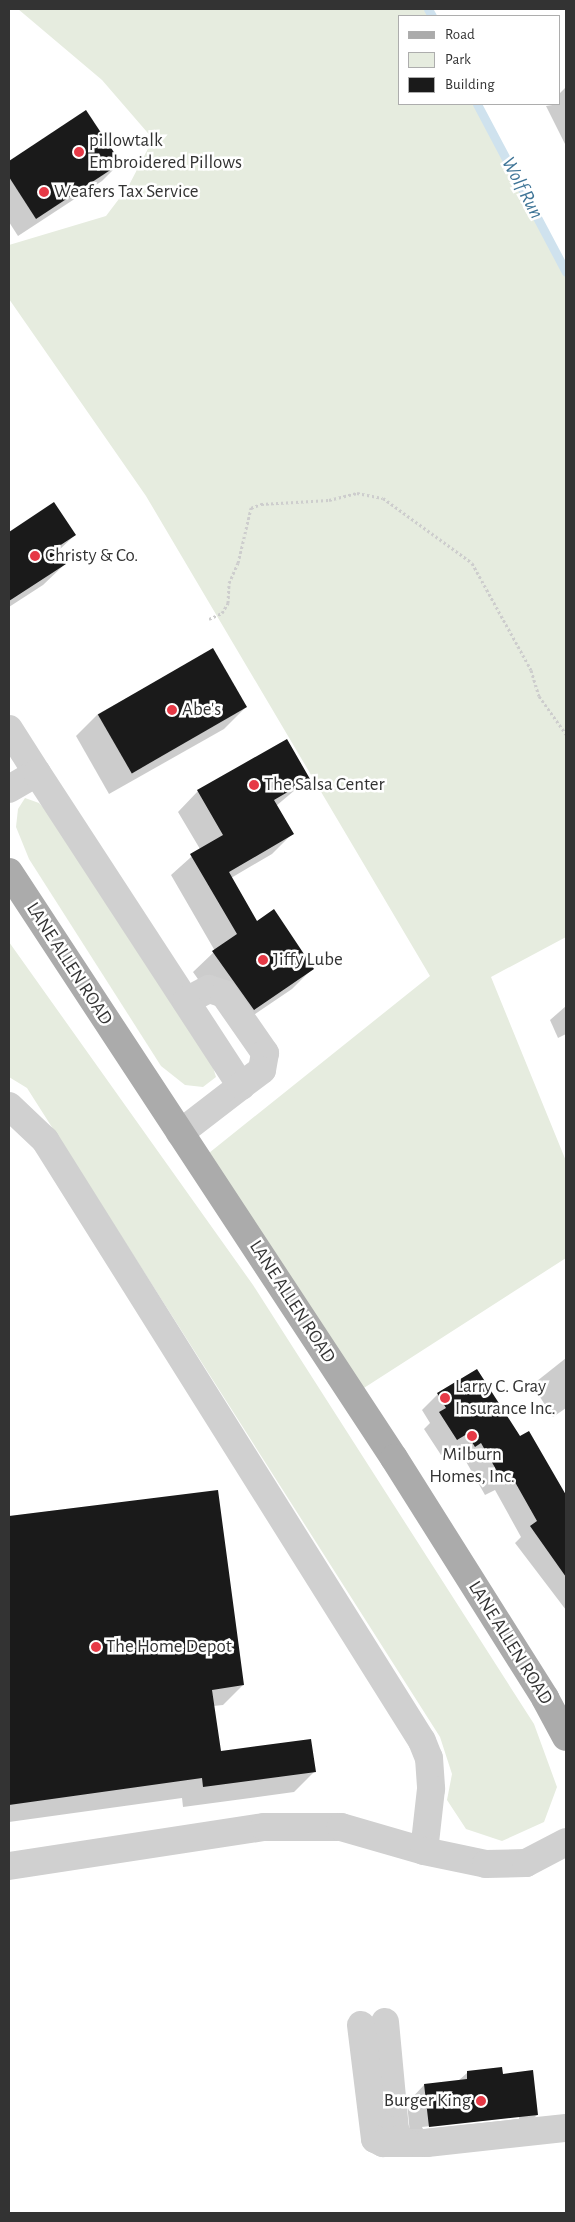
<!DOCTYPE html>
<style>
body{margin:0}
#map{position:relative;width:575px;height:2222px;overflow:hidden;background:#fff;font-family:"Alegreya Sans",sans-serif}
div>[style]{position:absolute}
.green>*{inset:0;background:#e6ecdf}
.shadow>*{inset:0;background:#0003}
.stream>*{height:9px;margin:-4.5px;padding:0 4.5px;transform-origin:4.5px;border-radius:4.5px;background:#cfe2ee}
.building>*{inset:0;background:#1a1a1a;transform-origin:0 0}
.path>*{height:3px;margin-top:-1.5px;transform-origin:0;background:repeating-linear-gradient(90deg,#cdcdcd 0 2.5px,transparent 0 5px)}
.minor>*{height:28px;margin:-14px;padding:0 14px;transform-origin:14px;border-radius:14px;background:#d0d0d0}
.major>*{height:28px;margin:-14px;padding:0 14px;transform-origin:14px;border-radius:14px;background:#ababab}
.dots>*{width:14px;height:14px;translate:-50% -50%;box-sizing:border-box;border:2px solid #fff;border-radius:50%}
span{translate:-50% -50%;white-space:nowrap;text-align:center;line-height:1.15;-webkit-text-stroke:5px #fff;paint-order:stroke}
.poi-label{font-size:19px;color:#333}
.left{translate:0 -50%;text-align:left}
.right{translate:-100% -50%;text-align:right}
.street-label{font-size:19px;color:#333}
.water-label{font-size:20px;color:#3f7597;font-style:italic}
.frame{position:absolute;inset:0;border:10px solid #333;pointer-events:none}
.legend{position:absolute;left:398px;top:15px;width:162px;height:90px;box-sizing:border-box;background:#fff;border:1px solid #adadad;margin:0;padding:6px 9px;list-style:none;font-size:15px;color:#333}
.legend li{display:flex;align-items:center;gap:10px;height:25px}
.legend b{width:25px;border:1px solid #adadad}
</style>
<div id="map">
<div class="green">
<div style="clip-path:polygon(18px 9px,424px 9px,428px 16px,399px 16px,399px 104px,476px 104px,566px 272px,566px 937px,491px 977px,566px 1161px,566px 1258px,353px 1395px,199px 1161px,430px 976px,146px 496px,9px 299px,9px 245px,106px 216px,128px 187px,153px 139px,102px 80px)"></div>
<div style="clip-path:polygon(25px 798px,39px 803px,48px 812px,212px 1064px,216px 1077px,203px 1087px,185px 1085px,161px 1066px,29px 859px,16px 827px,18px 809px)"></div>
<div style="clip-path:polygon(9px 942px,253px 1285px,534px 1724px,557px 1787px,544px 1822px,502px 1841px,466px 1829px,447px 1800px,452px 1774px,440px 1737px,27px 1088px,9px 1077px)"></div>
</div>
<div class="shadow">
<div style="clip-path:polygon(566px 87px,566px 146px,546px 106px,559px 104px,559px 94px)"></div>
<div style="clip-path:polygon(86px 112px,120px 163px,102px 181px,18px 236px,9px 222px,9px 163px)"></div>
<div style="clip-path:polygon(54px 504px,75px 535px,57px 552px,65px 564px,43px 585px,9px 607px,9px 533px)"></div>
<div style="clip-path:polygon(213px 650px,246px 707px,224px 729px,109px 794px,76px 736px,98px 714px)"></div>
<div style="clip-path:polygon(308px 779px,276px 806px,292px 834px,272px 854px,231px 878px,256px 923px,312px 969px,292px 989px,233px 1029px,193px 972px,215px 951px,171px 875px,200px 849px,178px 812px,198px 791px)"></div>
<div style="clip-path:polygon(566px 1006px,566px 1034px,558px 1038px,550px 1020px)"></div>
<div style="clip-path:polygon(566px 1358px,566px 1408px,553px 1417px,532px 1385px)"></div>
<div style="clip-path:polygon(476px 1370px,519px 1438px,529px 1432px,566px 1497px,566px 1610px,515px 1543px,521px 1537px,495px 1490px,485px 1495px,464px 1458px,458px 1462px,450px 1450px,441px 1455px,424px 1429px,430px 1423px,422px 1410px,438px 1394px)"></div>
<div style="clip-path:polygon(217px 1491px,243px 1685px,223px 1705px,213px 1706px,219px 1753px,314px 1772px,294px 1792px,183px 1807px,182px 1798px,9px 1822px,9px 1517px)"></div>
<div style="clip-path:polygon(evenodd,467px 2073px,501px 2075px,537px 2115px,519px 2133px,411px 2144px,407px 2103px,424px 2085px,458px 2081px,467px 2073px,519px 2116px,519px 2119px,423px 2129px,422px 2127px,519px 2116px)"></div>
</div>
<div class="stream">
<div style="left:428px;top:9px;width:8px;rotate:60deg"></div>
<div style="left:477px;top:104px;width:190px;rotate:62.1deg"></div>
</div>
<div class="building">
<div style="clip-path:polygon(86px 110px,121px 163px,36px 219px,9px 177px,9px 161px)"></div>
<div style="clip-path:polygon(54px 502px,76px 535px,56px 548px,66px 564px,9px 601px,9px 532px)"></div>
<div style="left:213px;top:648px;width:68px;height:133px;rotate:60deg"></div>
<div style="clip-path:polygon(287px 739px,310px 779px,274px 800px,294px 834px,229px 872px,257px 921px,274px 909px,314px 969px,254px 1010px,212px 951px,237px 934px,190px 854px,223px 835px,197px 790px)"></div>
<div style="clip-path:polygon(477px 1369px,520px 1436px,529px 1431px,566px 1495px,566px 1577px,530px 1526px,537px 1521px,511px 1475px,502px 1480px,481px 1443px,475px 1447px,467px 1434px,457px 1440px,439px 1412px,446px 1408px,437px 1393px)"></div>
<div style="clip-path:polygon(218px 1490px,244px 1685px,212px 1690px,221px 1751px,311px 1739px,316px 1772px,203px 1787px,202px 1778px,9px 1805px,9px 1516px)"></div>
<div style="clip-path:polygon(502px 2067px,503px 2074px,533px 2070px,538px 2115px,429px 2127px,424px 2084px,467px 2079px,467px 2071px)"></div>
</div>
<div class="path">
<div style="left:209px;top:619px;width:14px;rotate:-25deg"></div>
<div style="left:222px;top:613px;width:12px;rotate:-59deg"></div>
<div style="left:228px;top:603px;width:20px;rotate:-87deg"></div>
<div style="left:229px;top:583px;width:22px;rotate:-66deg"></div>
<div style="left:238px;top:563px;width:57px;rotate:-76.7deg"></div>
<div style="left:251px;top:508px;width:11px;rotate:-22deg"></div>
<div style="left:261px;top:504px;width:68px;rotate:-3.4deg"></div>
<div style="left:329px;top:500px;width:29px;rotate:-14deg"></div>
<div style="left:357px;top:493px;width:26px;rotate:11deg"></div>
<div style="left:383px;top:498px;width:110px;rotate:36.1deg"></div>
<div style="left:472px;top:563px;width:122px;rotate:61.1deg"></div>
<div style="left:531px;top:670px;width:27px;rotate:73deg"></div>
<div style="left:539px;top:696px;width:47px;rotate:54.6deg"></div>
</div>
<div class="minor">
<div style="left:9px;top:729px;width:52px;rotate:57.5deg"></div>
<div style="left:9px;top:789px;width:32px;rotate:-30deg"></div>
<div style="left:37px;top:773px;width:374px;rotate:56.9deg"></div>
<div style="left:241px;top:1086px;width:77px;rotate:142.4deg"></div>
<div style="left:186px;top:1001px;width:26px;rotate:-28deg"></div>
<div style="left:209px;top:989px;width:16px;rotate:18deg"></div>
<div style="left:224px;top:994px;width:72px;rotate:55.2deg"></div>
<div style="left:265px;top:1053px;width:17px;rotate:100deg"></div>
<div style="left:262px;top:1070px;width:26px;rotate:143deg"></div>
<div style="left:9px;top:1106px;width:50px;rotate:43.4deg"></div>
<div style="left:45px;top:1140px;width:709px;rotate:57.9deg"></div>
<div style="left:422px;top:1741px;width:18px;rotate:68deg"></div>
<div style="left:429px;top:1758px;width:31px;rotate:86deg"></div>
<div style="left:431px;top:1789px;width:62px;rotate:96.4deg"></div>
<div style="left:9px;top:1866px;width:258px;rotate:-8.7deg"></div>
<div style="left:264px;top:1827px;width:77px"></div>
<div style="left:341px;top:1827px;width:86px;rotate:16.1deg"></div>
<div style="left:424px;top:1851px;width:63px;rotate:11.8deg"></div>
<div style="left:486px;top:1864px;width:40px;rotate:-1.4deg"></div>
<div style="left:526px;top:1863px;width:45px;rotate:-27.7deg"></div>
<div style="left:385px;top:2022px;width:108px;rotate:84.7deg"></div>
<div style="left:395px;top:2130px;width:10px;rotate:61deg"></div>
<div style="left:400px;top:2139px;width:8px;rotate:30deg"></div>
<div style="left:407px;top:2143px;width:20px"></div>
<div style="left:427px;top:2143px;width:140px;rotate:-6.2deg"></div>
<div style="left:361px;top:2025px;width:115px;rotate:83deg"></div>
<div style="left:375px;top:2139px;width:9px;rotate:27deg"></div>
<div style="left:383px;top:2143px;width:24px"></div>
</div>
<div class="major">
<div style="left:9px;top:872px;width:701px;rotate:56.7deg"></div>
<div style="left:394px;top:1458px;width:284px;rotate:57.8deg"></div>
<div style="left:545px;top:1698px;width:44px;rotate:61.7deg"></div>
</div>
<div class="dots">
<div style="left:79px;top:152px;background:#e63946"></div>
<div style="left:44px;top:192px;background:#e63946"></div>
<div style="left:35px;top:556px;background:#e63946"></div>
<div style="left:172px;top:710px;background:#e63946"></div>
<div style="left:254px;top:785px;background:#e63946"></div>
<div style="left:263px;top:960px;background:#e63946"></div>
<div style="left:445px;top:1398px;background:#e63946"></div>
<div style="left:472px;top:1436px;background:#e63946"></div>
<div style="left:96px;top:1647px;background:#e63946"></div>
<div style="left:481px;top:2101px;background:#e63946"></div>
</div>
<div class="poi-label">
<span class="left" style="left:89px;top:152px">pillowtalk<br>Embroidered Pillows</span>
<span class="left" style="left:54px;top:192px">Weafers Tax Service</span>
<span class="left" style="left:45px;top:556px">Christy &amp; Co.</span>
<span class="left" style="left:182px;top:710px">Abe's</span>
<span class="left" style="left:264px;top:785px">The Salsa Center</span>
<span class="left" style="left:273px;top:960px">Jiffy Lube</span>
<span class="left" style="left:455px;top:1398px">Larry C. Gray<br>Insurance Inc.</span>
<span style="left:472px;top:1466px">Milburn<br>Homes, Inc.</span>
<span class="left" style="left:106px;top:1647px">The Home Depot</span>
<span class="right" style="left:471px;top:2101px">Burger King</span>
</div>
<div class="street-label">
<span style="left:69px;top:964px;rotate:57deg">LANE ALLEN ROAD</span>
<span style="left:292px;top:1302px;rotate:57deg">LANE ALLEN ROAD</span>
<span style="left:510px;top:1643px;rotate:58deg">LANE ALLEN ROAD</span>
</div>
<div class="water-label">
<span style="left:522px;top:188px;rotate:62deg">Wolf Run</span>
</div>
<div class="frame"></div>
<ul class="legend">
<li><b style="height:6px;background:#ababab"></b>Road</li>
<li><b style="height:14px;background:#e6ecdf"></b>Park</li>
<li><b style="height:14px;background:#1a1a1a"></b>Building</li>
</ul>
</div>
